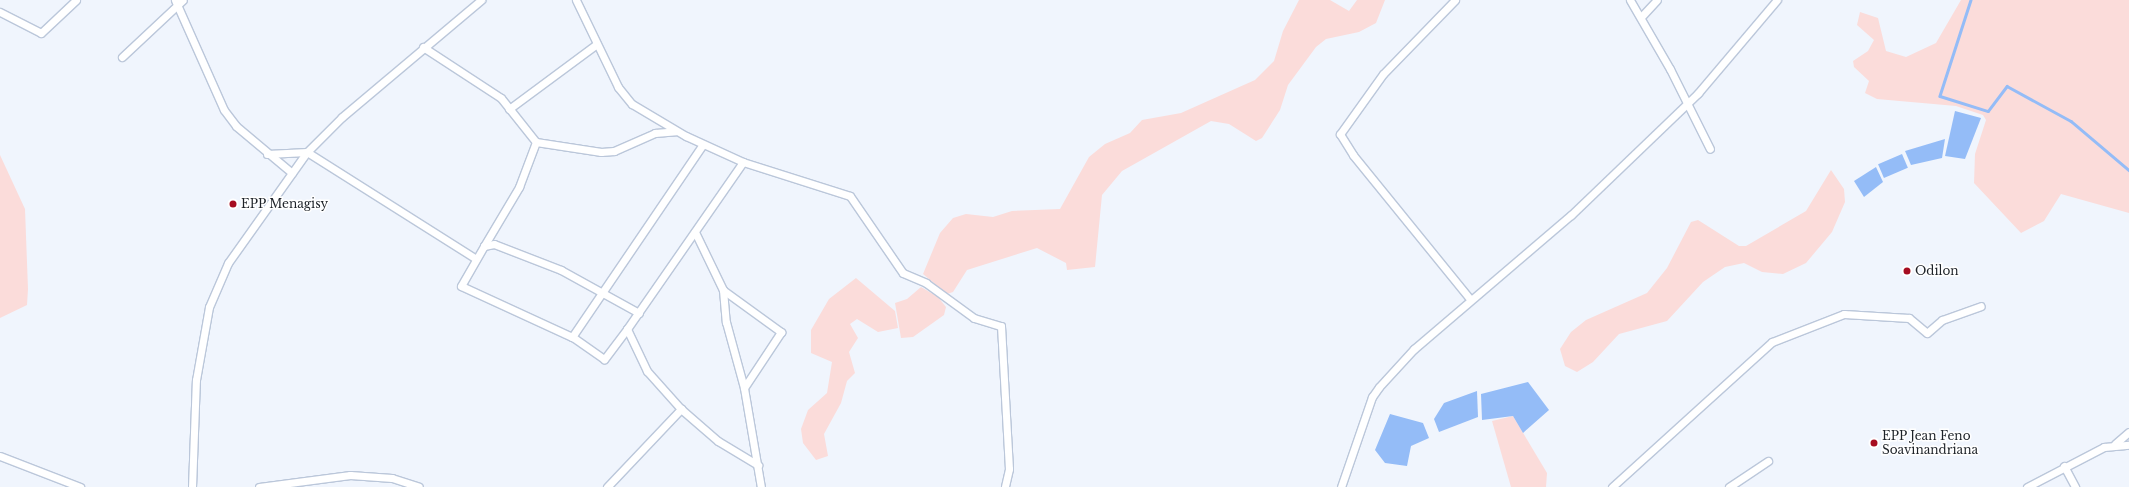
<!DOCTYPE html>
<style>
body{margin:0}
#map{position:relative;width:2129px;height:487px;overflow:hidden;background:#f0f5fd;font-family:"Libre Baskerville",serif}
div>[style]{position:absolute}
.green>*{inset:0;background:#fbdcda}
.water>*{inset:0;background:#94bcf7;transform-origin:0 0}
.stream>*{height:2.5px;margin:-1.25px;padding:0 1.25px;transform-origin:1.25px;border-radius:1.25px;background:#94bcf7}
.roads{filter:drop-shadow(1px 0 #bbc7da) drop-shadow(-1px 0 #bbc7da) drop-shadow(0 1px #bbc7da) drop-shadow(0 -1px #bbc7da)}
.minor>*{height:7px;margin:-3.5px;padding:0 3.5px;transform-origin:3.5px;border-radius:3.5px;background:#fff}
.dots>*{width:11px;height:11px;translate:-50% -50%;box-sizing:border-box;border:2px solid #fff;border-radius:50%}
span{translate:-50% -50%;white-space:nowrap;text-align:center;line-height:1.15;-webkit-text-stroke:3px #fff;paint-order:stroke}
.poi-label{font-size:12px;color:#1d2228}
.left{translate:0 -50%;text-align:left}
</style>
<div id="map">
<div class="green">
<div style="clip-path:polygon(1299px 0,1330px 0,1349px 11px,1357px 0,1385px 0,1376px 23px,1359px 32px,1326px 39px,1316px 47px,1288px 85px,1280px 110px,1262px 138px,1256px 141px,1229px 124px,1211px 121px,1122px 171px,1102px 195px,1095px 267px,1067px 270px,1066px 263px,1037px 248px,967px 270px,953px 292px,947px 294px,923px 274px,940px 233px,953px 218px,966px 214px,993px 217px,1012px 211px,1060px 209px,1089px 157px,1105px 144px,1130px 133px,1142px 120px,1181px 113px,1255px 80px,1274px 61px,1283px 31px)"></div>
<div style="clip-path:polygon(1961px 0,2129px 0,2129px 213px,2061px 194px,2044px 221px,2021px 233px,1974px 183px,1975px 154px,1986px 120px,1983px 115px,1956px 106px,1877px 99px,1865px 93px,1869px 81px,1854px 67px,1853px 61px,1868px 51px,1874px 40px,1857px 25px,1860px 12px,1878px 18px,1886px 51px,1906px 57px,1936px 43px)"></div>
<div style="clip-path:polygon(0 155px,25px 209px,28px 289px,27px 305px,0 318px)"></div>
<div style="clip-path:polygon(1831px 170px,1844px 189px,1845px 202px,1832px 232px,1806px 263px,1783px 274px,1762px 272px,1744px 263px,1725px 267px,1703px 282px,1667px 321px,1619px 334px,1593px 362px,1577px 372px,1565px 366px,1560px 349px,1571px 332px,1586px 320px,1647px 293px,1667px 268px,1691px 222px,1698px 220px,1739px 246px,1746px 246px,1806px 211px)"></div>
<div style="clip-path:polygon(856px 278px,895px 311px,898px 328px,878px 332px,857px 319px,850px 324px,858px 338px,849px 352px,855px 373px,847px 381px,841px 403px,824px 434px,828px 456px,816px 460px,803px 443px,801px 429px,808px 410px,827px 393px,832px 362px,811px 353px,811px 330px,829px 299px)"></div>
<div style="clip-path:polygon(921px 287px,938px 297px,946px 307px,944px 315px,913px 337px,901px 338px,895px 303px,907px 299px)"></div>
<div style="clip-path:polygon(1513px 416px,1547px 473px,1546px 487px,1511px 487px,1492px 421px)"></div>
</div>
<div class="water">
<div style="clip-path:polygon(1955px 111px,1981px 118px,1965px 159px,1945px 156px)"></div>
<div style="clip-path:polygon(1945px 139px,1942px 158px,1911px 165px,1905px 151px)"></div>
<div style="left:1902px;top:154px;width:15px;height:26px;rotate:67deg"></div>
<div style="clip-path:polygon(1876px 167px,1883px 182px,1864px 197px,1854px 181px)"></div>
<div style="clip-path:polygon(1528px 382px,1549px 410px,1523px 433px,1513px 416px,1482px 420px,1481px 394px)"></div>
<div style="clip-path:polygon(1477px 391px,1478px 417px,1439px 432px,1434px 419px,1444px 403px)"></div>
<div style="clip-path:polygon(1390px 414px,1423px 423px,1429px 438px,1411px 446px,1407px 466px,1385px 463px,1375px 450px)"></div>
</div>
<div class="stream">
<div style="left:1971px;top:0;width:101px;rotate:107.9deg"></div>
<div style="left:1940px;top:96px;width:50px;rotate:17.4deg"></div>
<div style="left:1988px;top:111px;width:31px;rotate:-53deg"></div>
<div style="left:2007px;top:86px;width:73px;rotate:28.7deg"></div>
<div style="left:2071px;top:121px;width:76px;rotate:40.2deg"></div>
</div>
<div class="roads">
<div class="minor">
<div style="left:175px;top:0;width:120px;rotate:66deg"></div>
<div style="left:224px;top:110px;width:20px;rotate:53deg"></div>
<div style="left:236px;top:126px;width:73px;rotate:40deg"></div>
<div style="left:576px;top:0;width:97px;rotate:64.2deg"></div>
<div style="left:618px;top:87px;width:22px;rotate:51deg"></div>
<div style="left:632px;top:104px;width:63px;rotate:30.7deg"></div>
<div style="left:686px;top:136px;width:63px;rotate:24.5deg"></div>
<div style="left:743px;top:162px;width:112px;rotate:17.6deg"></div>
<div style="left:850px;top:196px;width:93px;rotate:55.5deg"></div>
<div style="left:903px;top:273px;width:25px;rotate:23deg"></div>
<div style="left:926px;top:283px;width:59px;rotate:36.1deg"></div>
<div style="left:974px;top:318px;width:28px;rotate:17deg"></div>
<div style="left:1001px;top:326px;width:143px;rotate:86.8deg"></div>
<div style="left:1009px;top:469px;width:18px;rotate:103deg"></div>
<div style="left:1455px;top:0;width:103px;rotate:134.2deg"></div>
<div style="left:1383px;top:74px;width:74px;rotate:125.6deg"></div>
<div style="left:1340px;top:134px;width:25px;rotate:58deg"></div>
<div style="left:1353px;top:155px;width:186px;rotate:50.9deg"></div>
<div style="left:1630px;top:0;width:80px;rotate:59.9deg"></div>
<div style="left:1670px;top:69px;width:89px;rotate:63.4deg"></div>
<div style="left:0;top:12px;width:46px;rotate:27.1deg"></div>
<div style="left:41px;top:33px;width:48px;rotate:-43.3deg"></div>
<div style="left:1641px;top:17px;width:23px;rotate:-47deg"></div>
<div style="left:423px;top:47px;width:93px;rotate:33.2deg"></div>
<div style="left:501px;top:98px;width:56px;rotate:51.5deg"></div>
<div style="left:536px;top:142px;width:66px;rotate:8.7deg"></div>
<div style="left:601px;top:152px;width:13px;rotate:-4deg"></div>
<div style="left:614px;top:151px;width:45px;rotate:-23.7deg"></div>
<div style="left:655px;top:133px;width:21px;rotate:-5deg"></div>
<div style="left:122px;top:57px;width:83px;rotate:-43.1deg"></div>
<div style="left:509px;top:109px;width:109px;rotate:-36.5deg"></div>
<div style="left:267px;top:154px;width:40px;rotate:-2.9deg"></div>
<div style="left:307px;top:152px;width:200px;rotate:32.3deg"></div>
<div style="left:743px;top:162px;width:203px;rotate:124.8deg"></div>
<div style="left:627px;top:329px;width:47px;rotate:64.5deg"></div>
<div style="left:647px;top:371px;width:51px;rotate:48.2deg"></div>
<div style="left:681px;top:409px;width:49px;rotate:40.9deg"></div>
<div style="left:718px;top:441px;width:47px;rotate:31deg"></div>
<div style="left:695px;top:232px;width:64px;rotate:64.2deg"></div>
<div style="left:723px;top:290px;width:72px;rotate:35.9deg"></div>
<div style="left:781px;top:332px;width:67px;rotate:123.5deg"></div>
<div style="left:744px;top:388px;width:100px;rotate:80.3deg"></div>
<div style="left:484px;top:246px;width:69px;rotate:-59.3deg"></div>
<div style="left:519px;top:187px;width:48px;rotate:-69.3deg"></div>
<div style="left:723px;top:290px;width:32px;rotate:85deg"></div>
<div style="left:726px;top:322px;width:68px;rotate:74.7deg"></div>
<div style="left:627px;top:329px;width:38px;rotate:127deg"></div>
<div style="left:604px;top:359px;width:39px;rotate:-145deg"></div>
<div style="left:572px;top:337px;width:122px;rotate:-155.3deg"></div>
<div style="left:461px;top:286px;width:46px;rotate:-60.1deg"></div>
<div style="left:484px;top:246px;width:10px;rotate:-11deg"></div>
<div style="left:494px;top:244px;width:72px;rotate:21.2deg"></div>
<div style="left:561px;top:270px;width:89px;rotate:28.9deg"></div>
<div style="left:572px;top:337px;width:233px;rotate:-55.8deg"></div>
<div style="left:2115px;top:444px;width:18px;rotate:-41deg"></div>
<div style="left:0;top:456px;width:86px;rotate:21.2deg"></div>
<div style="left:2064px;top:466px;width:24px;rotate:62deg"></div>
<div style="left:192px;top:487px;width:107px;rotate:-87.9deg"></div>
<div style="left:196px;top:380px;width:74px;rotate:-79.9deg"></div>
<div style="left:209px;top:307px;width:48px;rotate:-66.6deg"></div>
<div style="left:228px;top:263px;width:136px;rotate:-54.6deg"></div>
<div style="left:307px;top:152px;width:49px;rotate:-45deg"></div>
<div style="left:342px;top:117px;width:182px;rotate:-40.1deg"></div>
<div style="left:259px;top:487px;width:92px;rotate:-7.5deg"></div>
<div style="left:350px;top:475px;width:42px;rotate:4.1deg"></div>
<div style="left:392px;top:478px;width:28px;rotate:18deg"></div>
<div style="left:607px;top:487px;width:108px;rotate:-46.5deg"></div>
<div style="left:1341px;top:487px;width:95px;rotate:-71deg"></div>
<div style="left:1372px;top:397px;width:12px;rotate:-55deg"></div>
<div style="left:1379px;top:387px;width:52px;rotate:-47.4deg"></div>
<div style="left:1414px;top:349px;width:206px;rotate:-40.5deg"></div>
<div style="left:1571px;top:215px;width:176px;rotate:-43.8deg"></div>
<div style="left:1698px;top:93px;width:122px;rotate:-49.7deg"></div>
<div style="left:1612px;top:487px;width:216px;rotate:-42.2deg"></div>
<div style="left:1772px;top:342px;width:77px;rotate:-21.3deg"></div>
<div style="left:1844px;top:314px;width:65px;rotate:3.5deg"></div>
<div style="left:1909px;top:318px;width:23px;rotate:40deg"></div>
<div style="left:1927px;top:333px;width:20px;rotate:-41deg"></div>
<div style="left:1942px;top:320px;width:41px;rotate:-19.7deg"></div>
<div style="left:1729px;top:487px;width:47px;rotate:-33.7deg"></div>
<div style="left:2027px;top:487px;width:87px;rotate:-27.5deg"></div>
<div style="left:2104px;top:447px;width:25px;rotate:-5deg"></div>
</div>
</div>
<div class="dots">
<div style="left:233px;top:204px;background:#a60d21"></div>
<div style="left:1907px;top:271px;background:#a60d21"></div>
<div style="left:1874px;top:443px;background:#a60d21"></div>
</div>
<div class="poi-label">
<span class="left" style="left:241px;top:204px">EPP Menagisy</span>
<span class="left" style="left:1915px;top:271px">Odilon</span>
<span class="left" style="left:1882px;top:443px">EPP Jean Feno<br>Soavinandriana</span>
</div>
</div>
